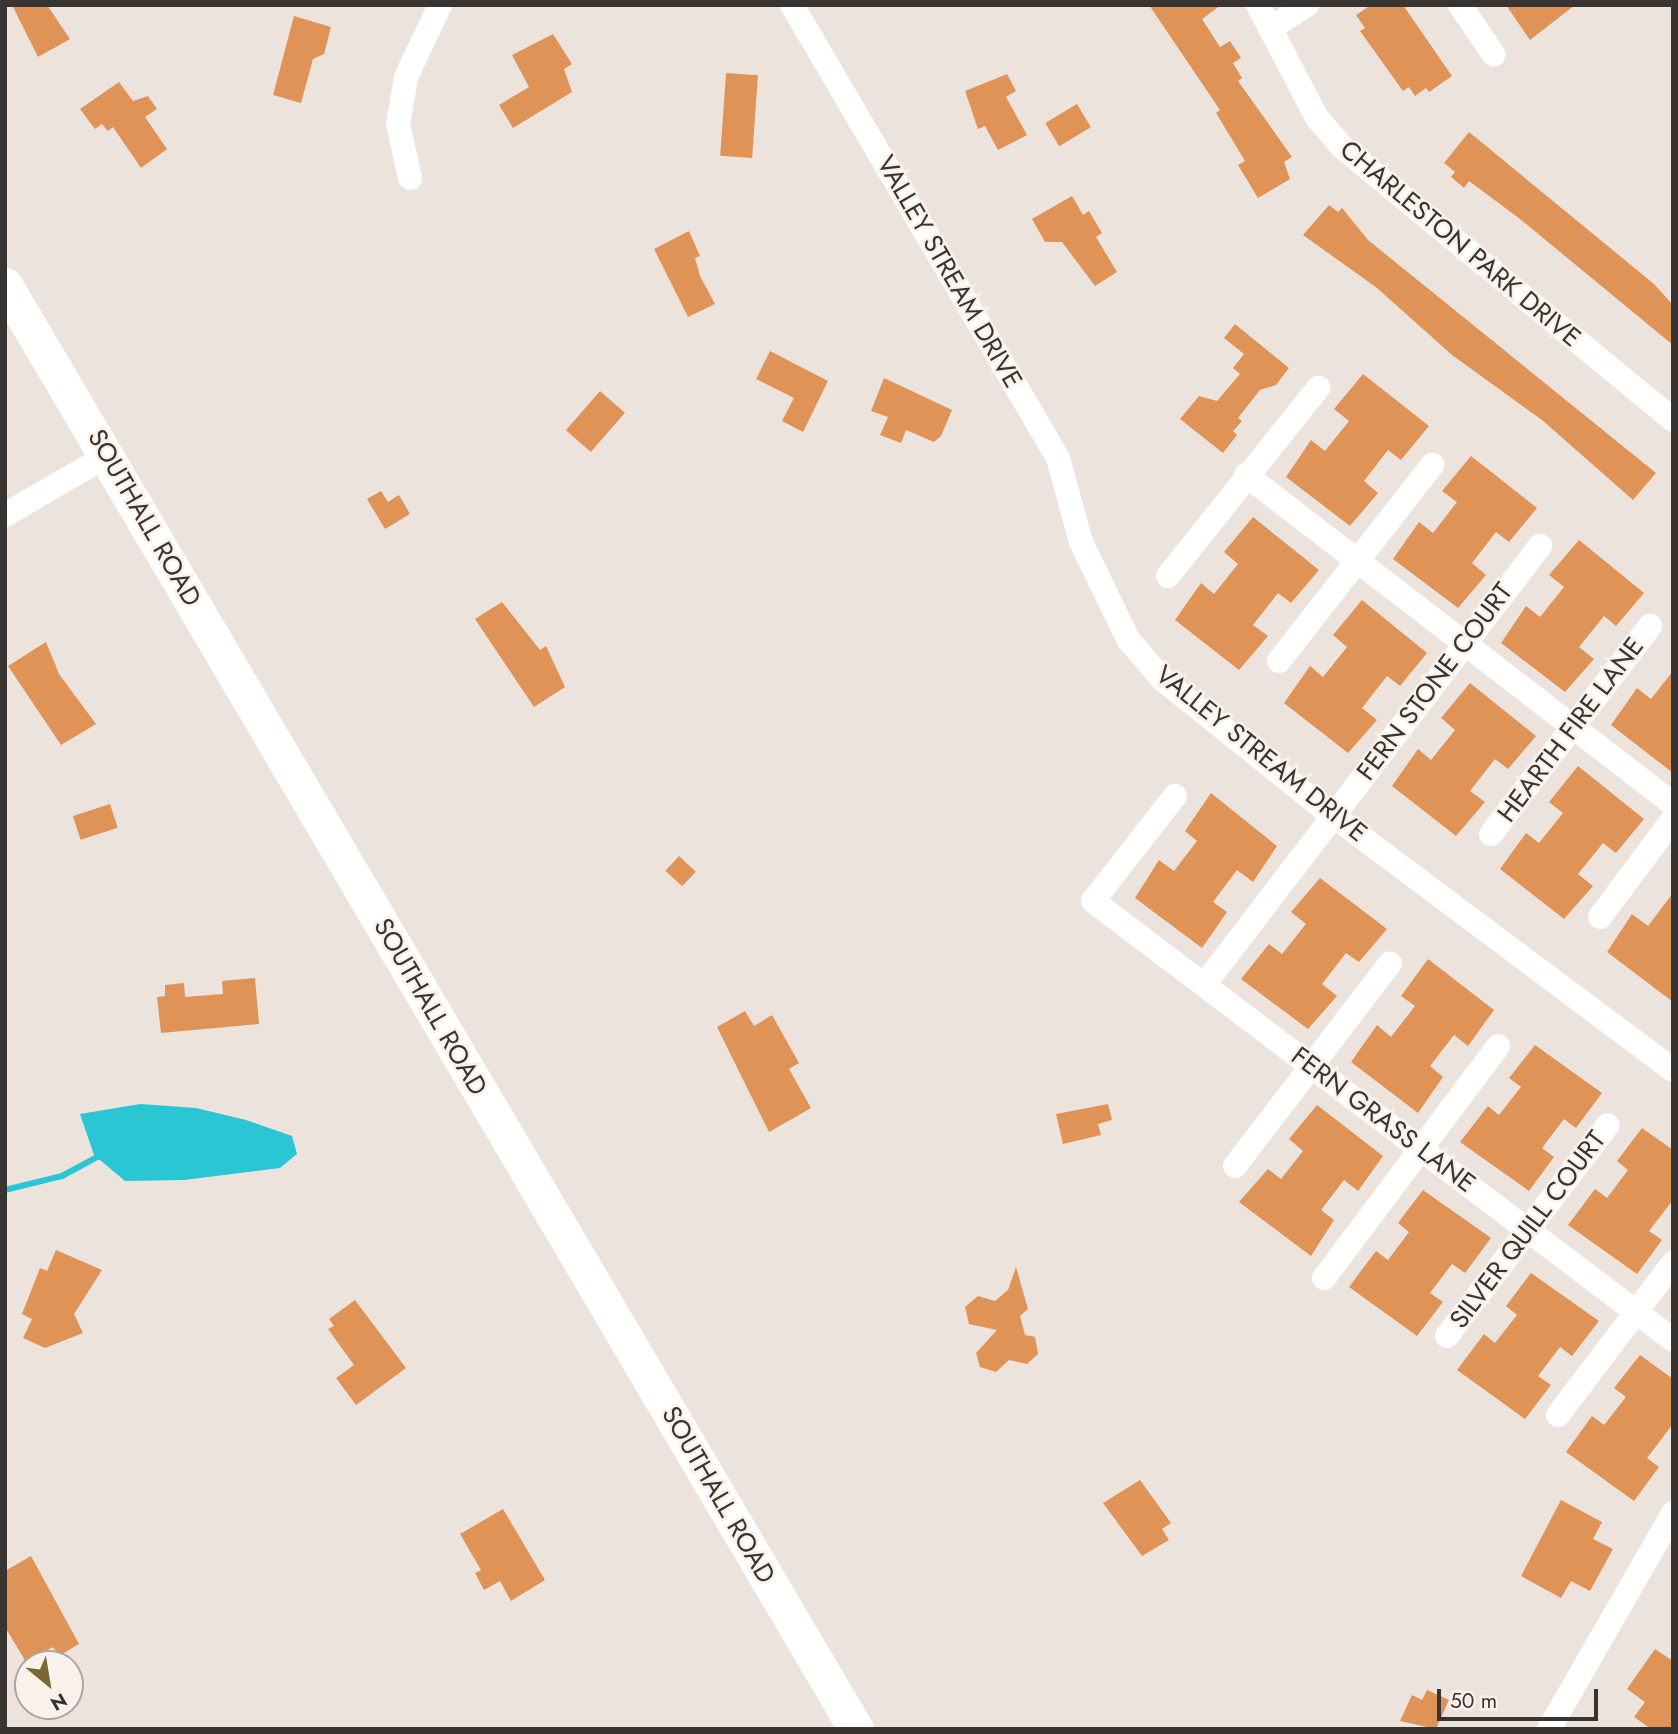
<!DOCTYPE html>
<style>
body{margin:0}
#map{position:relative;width:1678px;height:1734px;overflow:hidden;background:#ede3dd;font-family:Jost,sans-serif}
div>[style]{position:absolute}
.water>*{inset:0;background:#2ac6d3}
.stream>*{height:6px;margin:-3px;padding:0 3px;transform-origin:3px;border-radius:3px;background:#2ac6d3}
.building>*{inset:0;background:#e09356;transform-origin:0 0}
.street>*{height:24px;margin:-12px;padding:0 12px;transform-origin:12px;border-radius:12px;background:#fff}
.secondary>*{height:35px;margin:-17.5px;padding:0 17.5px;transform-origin:17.5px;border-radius:17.5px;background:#fff}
span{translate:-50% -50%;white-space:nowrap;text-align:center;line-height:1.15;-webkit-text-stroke:5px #faf1ea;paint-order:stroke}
.street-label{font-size:26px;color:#383432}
.frame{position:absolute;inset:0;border:7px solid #383432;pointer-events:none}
.north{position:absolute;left:14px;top:1650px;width:70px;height:70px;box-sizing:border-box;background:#faf1ea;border:2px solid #aca5a0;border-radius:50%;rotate:150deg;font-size:19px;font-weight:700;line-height:28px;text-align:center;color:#383432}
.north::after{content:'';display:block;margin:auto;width:24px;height:32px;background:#7b6736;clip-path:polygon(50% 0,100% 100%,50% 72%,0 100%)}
.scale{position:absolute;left:1437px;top:1689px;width:161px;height:32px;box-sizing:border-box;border:4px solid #383432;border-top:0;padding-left:9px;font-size:21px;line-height:24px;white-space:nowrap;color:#383432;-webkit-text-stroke:5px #faf1ea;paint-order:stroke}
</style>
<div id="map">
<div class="water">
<div style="clip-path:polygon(140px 1104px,196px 1108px,246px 1120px,292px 1136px,297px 1154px,280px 1168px,184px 1180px,125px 1181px,94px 1155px,80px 1114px)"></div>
</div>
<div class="stream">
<div style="left:5px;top:1190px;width:59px;rotate:-13.8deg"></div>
<div style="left:62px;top:1176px;width:44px;rotate:-28.3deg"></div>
</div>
<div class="building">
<div style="clip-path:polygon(12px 5px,47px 5px,70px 39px,38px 57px)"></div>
<div style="clip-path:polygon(1149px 5px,1221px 5px,1202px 19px,1220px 47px,1230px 41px,1241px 58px,1233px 63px,1242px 78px,1238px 81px,1292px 157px,1284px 162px,1290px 179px,1258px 198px,1238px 165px,1245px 161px,1216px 113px,1220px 110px)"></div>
<div style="clip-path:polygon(1371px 5px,1403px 5px,1452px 76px,1429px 92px,1426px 88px,1415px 96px,1409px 87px,1403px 91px,1360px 31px,1365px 28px,1356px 15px)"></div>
<div style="clip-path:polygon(1506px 5px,1575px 5px,1530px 40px)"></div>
<div style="clip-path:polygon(294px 16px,331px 27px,324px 54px,313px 59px,301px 103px,273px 95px)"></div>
<div style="clip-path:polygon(553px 34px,572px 64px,564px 69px,572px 92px,513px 128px,499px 105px,529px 87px,512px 55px)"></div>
<div style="left:726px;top:73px;width:32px;height:83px;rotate:4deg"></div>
<div style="clip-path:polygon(1007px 74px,1016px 91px,1006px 97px,1027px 135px,998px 150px,985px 126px,978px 129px,965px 91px)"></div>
<div style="clip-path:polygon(119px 82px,133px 101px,148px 96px,157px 109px,145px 117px,167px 149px,141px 168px,113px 127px,108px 131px,102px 124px,95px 129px,80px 109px)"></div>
<div style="left:1077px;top:104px;width:27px;height:37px;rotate:59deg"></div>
<div style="clip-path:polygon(1469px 132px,1654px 284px,1673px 305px,1673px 345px,1520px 219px,1469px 181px,1464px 188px,1451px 177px,1455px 172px,1444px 163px)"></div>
<div style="clip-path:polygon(1072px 196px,1083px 215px,1089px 211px,1102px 233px,1096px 237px,1117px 272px,1095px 286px,1062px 242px,1045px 242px,1032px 219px)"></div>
<div style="clip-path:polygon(1329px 205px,1338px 212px,1342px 208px,1368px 240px,1656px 473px,1633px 500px,1542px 420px,1452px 355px,1377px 288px,1303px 235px)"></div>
<div style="clip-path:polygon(689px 231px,700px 256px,695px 258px,700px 276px,715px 304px,688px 317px,654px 249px)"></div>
<div style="clip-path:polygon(1235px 324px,1289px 368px,1276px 385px,1260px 390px,1238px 418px,1242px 421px,1233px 431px,1237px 435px,1223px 453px,1180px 419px,1199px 396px,1217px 401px,1240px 374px,1233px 368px,1244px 354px,1224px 338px)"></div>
<div style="clip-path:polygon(770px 351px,828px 381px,803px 432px,782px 421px,794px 398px,756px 379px)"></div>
<div style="clip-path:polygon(1363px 374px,1429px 426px,1401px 460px,1388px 450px,1364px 481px,1378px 493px,1350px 526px,1286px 477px,1311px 440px,1325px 451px,1349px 421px,1334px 409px)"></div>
<div style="clip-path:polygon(884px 378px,952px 410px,941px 436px,934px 442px,906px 430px,901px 443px,880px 435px,888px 417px,871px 411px)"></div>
<div style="left:600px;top:391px;width:33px;height:52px;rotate:41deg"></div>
<div style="clip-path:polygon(1471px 456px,1537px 508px,1509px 542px,1496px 532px,1472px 563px,1486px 575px,1458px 608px,1393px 559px,1419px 522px,1433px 533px,1457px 502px,1442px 491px)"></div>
<div style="clip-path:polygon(381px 491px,388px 502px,399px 495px,410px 514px,385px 529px,367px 499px)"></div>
<div style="clip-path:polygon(1253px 517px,1319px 570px,1291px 603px,1278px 593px,1253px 625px,1268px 636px,1239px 670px,1175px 620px,1201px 583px,1214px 594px,1238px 564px,1224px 552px)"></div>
<div style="clip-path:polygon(1579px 540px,1644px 593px,1616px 626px,1604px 616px,1579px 647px,1594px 659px,1565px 692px,1501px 643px,1526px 606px,1540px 617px,1564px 587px,1549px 575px)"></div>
<div style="clip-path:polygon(1362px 600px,1427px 653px,1400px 686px,1387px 676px,1362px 708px,1377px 720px,1348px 753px,1284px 703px,1310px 666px,1323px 677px,1347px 647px,1333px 635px)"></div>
<div style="clip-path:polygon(502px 602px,540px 650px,546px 646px,565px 687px,534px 707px,475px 619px)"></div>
<div style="clip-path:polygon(46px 642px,59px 674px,96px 724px,61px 745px,8px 666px)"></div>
<div style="clip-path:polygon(1673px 671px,1673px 773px,1611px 725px,1637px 688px,1651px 699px)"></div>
<div style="clip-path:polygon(1470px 683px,1536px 736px,1508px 769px,1495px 759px,1470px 791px,1485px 802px,1456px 836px,1392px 786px,1418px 749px,1431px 760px,1455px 730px,1441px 718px)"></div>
<div style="clip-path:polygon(1578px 766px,1644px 819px,1616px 853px,1603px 843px,1578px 874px,1593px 886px,1564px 919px,1500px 869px,1526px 833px,1539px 843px,1563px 813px,1549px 802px)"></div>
<div style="clip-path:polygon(1211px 793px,1277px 846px,1253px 882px,1237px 870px,1213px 902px,1227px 912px,1202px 948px,1135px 898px,1159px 860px,1174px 871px,1197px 841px,1185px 831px)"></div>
<div style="left:110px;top:804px;width:25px;height:39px;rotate:72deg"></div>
<div style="left:679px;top:856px;width:23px;height:20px;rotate:43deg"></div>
<div style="clip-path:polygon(1320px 878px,1387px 929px,1359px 962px,1346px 953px,1322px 984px,1337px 996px,1308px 1029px,1241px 979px,1269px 944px,1282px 954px,1306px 924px,1291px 912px)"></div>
<div style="clip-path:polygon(1673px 893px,1673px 1002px,1607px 952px,1632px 914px,1648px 926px)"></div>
<div style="clip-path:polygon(1428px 959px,1494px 1010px,1468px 1046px,1454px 1035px,1430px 1066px,1443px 1077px,1418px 1113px,1351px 1062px,1377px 1025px,1391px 1037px,1415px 1006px,1401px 996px)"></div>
<div style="clip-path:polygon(255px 978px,259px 1024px,161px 1033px,157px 997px,165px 996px,165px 985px,184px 983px,185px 997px,223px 994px,222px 981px)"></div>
<div style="clip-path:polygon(745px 1011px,754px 1026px,772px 1015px,799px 1063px,789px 1069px,811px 1108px,769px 1132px,717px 1027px)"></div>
<div style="clip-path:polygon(1535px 1045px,1602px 1093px,1576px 1128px,1564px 1119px,1542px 1148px,1554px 1157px,1529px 1191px,1460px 1142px,1488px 1106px,1499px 1115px,1521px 1087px,1509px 1078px)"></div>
<div style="clip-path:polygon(1108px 1104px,1112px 1120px,1098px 1124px,1101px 1135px,1063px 1144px,1056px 1114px)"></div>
<div style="clip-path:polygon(1317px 1105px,1383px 1156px,1358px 1191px,1344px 1180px,1321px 1210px,1334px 1220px,1311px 1256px,1239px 1202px,1268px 1169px,1281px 1179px,1303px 1151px,1289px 1139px)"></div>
<div style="clip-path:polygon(1642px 1128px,1673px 1150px,1673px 1200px,1649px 1231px,1662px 1240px,1637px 1274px,1568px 1225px,1595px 1189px,1607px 1198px,1628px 1170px,1617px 1161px)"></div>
<div style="clip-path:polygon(1423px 1190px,1491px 1238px,1465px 1273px,1452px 1264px,1430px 1293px,1443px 1302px,1417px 1336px,1349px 1287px,1376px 1251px,1388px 1260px,1409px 1232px,1398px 1223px)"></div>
<div style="clip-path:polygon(56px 1250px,102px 1270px,74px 1314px,83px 1333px,45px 1348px,23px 1338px,32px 1319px,22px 1314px,40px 1268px,47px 1271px)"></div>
<div style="clip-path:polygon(1016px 1267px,1028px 1309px,1020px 1316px,1025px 1335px,1035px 1337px,1038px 1354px,1027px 1364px,1009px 1360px,996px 1372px,980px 1367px,976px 1353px,997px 1330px,969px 1324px,965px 1307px,978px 1296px,995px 1301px,1008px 1290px)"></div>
<div style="clip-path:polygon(1531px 1273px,1599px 1321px,1572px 1356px,1560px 1347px,1538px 1376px,1551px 1385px,1525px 1419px,1457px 1370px,1484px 1334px,1495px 1343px,1517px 1315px,1506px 1306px)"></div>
<div style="clip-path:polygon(355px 1300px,406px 1368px,356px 1405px,336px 1378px,354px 1365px,328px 1329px,334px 1326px,329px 1319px)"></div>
<div style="clip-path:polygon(1640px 1355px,1673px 1379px,1673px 1424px,1647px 1458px,1659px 1467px,1634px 1501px,1566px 1452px,1592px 1416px,1604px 1425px,1626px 1397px,1614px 1388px)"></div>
<div style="clip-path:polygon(1140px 1480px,1171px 1523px,1162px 1529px,1169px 1540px,1142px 1556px,1103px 1503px)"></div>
<div style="clip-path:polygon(1561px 1500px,1602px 1522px,1593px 1539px,1613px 1549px,1590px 1591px,1571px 1581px,1561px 1598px,1521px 1576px)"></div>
<div style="clip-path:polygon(503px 1509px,545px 1580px,511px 1601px,500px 1581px,484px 1590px,475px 1573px,481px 1570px,460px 1534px)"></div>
<div style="clip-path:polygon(31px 1556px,79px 1644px,59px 1656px,53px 1647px,26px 1662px,5px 1627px,5px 1571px)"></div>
<div style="clip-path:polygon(1655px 1649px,1673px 1661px,1673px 1729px,1651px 1729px,1634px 1717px,1645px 1702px,1627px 1689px)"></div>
<div style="clip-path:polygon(1427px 1690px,1449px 1700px,1436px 1729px,1400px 1721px,1412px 1695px,1422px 1700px)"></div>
</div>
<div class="street">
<div style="left:792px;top:5px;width:525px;rotate:59.58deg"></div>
<div style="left:1058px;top:458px;width:87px;rotate:74.7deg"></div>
<div style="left:1081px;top:542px;width:108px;rotate:64.1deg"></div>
<div style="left:1128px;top:639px;width:52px;rotate:49.6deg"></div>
<div style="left:1162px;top:679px;width:208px;rotate:38.7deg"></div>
<div style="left:1324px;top:809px;width:436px;rotate:36.8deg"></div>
<div style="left:1258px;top:5px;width:127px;rotate:62.4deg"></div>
<div style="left:1317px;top:118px;width:38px;rotate:49deg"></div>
<div style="left:1342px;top:147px;width:429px;rotate:39.5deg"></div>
<div style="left:1460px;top:5px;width:60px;rotate:55.8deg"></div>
<div style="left:1271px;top:28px;width:43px;rotate:-32.6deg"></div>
<div style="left:410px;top:178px;width:55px;rotate:-102.5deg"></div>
<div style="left:398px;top:124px;width:48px;rotate:-80.3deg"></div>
<div style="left:406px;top:77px;width:80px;rotate:-64.7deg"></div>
<div style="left:1246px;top:475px;width:539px;rotate:37.61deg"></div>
<div style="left:5px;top:515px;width:119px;rotate:-30.2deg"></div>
<div style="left:1168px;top:576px;width:241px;rotate:-51.4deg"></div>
<div style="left:1279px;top:661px;width:249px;rotate:-52deg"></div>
<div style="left:1175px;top:796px;width:133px;rotate:128deg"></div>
<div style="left:1093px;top:901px;width:727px;rotate:37.12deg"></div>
<div style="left:1491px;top:834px;width:262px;rotate:-52.6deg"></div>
<div style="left:1600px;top:917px;width:122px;rotate:-53.3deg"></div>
<div style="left:1204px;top:985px;width:553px;rotate:-52.57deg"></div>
<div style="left:1235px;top:1166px;width:255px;rotate:-52.6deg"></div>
<div style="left:1324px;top:1278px;width:290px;rotate:-53.1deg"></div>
<div style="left:1447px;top:1336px;width:265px;rotate:-52.7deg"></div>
<div style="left:1558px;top:1415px;width:191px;rotate:-52.9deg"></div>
<div style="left:1549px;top:1729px;width:249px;rotate:-60.1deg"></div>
</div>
<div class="secondary">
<div style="left:5px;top:285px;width:1676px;rotate:59.49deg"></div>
</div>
<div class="street-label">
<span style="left:1460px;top:244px;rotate:40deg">CHARLESTON PARK DRIVE</span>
<span style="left:949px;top:272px;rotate:60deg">VALLEY STREAM DRIVE</span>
<span style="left:144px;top:518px;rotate:60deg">SOUTHALL ROAD</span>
<span style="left:1435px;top:682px;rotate:-53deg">FERN STONE COURT</span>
<span style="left:1571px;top:730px;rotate:-53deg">HEARTH FIRE LANE</span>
<span style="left:1261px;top:754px;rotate:39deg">VALLEY STREAM DRIVE</span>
<span style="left:430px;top:1007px;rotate:60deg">SOUTHALL ROAD</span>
<span style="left:1383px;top:1120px;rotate:37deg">FERN GRASS LANE</span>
<span style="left:1528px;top:1230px;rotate:-53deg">SILVER QUILL COURT</span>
<span style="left:718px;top:1495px;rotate:60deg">SOUTHALL ROAD</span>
</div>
<div class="frame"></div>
<div class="north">N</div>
<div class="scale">50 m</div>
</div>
